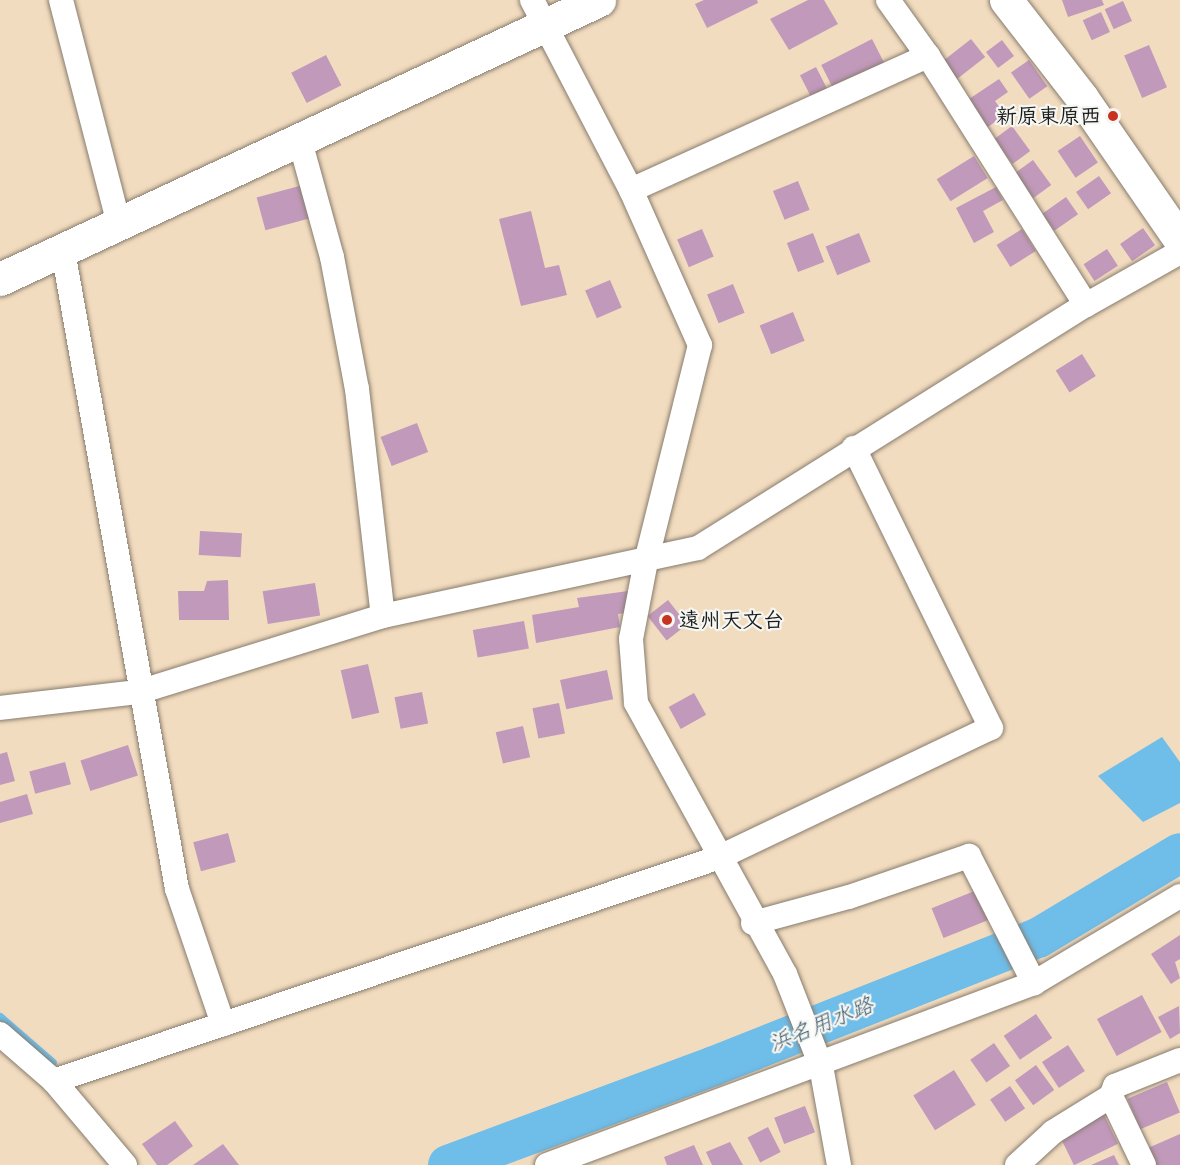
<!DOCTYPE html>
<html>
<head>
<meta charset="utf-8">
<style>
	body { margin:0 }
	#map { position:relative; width:1180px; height:1165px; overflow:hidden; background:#f2dcbf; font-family:Sriracha,"Klee One",sans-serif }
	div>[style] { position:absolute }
	.water>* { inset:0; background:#6fbde9 }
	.stream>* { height:7px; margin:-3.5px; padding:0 3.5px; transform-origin:3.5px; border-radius:3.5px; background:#6fbde9 }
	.river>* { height:40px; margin:-20px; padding:0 20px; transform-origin:20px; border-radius:20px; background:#6fbde9 }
	.building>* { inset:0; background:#c199bb; transform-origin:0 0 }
	.roads { filter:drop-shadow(0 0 2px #877c6e) drop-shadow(0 0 2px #877c6e) }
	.street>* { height:24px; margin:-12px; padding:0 12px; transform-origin:12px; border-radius:12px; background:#fff }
	.secondary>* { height:33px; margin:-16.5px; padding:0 16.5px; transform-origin:16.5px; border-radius:16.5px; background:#fff }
	.dots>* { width:16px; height:16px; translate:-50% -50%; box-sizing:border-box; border:3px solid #f6f6f2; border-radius:50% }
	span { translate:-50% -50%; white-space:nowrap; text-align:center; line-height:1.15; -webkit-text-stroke:4.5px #f6f6f2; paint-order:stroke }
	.poi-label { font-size:21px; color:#1c1c1c; font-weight:700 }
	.right { translate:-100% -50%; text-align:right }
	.left { translate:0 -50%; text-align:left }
	.water-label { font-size:22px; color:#3d5c6e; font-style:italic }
</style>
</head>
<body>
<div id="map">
	<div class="water">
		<div style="clip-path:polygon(1162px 737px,1180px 762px,1180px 803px,1143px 822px,1098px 776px)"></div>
	</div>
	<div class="stream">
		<div style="left:0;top:1016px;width:70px;rotate:41deg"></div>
	</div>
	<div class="river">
		<div style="left:448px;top:1165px;width:284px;rotate:-20.4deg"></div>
		<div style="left:714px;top:1066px;width:348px;rotate:-21.6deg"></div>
		<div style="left:1038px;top:938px;width:165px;rotate:-30.9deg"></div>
	</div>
	<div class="building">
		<div style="clip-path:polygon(704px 0,757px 0,758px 3px,707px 28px,695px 4px)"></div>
		<div style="clip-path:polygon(808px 0,824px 0,838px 24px,789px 50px,770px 19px)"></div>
		<div style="clip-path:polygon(1062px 0,1102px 0,1104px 5px,1068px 17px)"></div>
		<div style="left:1123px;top:1px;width:22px;height:20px;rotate:66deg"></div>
		<div style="left:1101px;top:12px;width:22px;height:20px;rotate:66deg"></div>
		<div style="left:872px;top:39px;width:27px;height:57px;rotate:63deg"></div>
		<div style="left:971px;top:39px;width:23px;height:36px;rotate:52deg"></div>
		<div style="left:1002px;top:40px;width:20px;height:20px;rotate:53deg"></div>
		<div style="left:1149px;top:45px;width:46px;height:27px;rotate:67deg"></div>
		<div style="left:326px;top:55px;width:34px;height:39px;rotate:63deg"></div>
		<div style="left:1029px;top:60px;width:32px;height:22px;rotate:55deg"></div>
		<div style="left:816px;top:67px;width:27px;height:18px;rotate:63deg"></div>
		<div style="clip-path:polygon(999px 79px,1008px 92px,995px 101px,1005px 115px,985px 129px,966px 101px)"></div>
		<div style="left:1012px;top:126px;width:31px;height:22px;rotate:54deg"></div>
		<div style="left:1080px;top:136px;width:32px;height:27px;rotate:56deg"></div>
		<div style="left:974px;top:156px;width:26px;height:44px;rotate:58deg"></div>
		<div style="left:1033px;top:160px;width:31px;height:22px;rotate:54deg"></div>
		<div style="left:1099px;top:176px;width:21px;height:28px;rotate:55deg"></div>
		<div style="left:798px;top:181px;width:31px;height:27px;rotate:68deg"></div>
		<div style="left:303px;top:185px;width:34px;height:48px;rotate:75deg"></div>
		<div style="clip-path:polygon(996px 187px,1003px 200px,983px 211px,994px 232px,974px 243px,956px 208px)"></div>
		<div style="left:1066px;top:197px;width:21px;height:29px;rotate:55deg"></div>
		<div style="clip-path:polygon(531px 211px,545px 268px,559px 265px,567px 295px,521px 306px,499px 219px)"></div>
		<div style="left:1143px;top:228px;width:21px;height:28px;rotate:55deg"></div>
		<div style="left:702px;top:229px;width:30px;height:27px;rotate:67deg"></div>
		<div style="left:1022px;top:229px;width:26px;height:30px;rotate:58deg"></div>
		<div style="left:813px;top:233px;width:31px;height:28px;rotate:69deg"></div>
		<div style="left:859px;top:233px;width:31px;height:36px;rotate:68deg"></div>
		<div style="left:1107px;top:249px;width:20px;height:28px;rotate:57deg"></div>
		<div style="left:610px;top:280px;width:30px;height:27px;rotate:67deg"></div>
		<div style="left:733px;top:284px;width:31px;height:28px;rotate:68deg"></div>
		<div style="left:793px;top:312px;width:31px;height:36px;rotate:68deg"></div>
		<div style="left:1082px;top:354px;width:26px;height:31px;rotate:58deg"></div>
		<div style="left:417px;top:423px;width:31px;height:39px;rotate:69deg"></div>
		<div style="left:200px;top:531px;width:42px;height:24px;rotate:3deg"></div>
		<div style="clip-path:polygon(228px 580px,229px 620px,179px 620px,178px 591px,204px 591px,207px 581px)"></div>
		<div style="left:315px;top:583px;width:33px;height:53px;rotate:81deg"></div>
		<div style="clip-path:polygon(628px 591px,632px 612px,618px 614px,620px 627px,536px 643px,532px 615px,579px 607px,577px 598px)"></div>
		<div style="left:668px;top:600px;width:31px;height:26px;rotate:52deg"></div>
		<div style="left:524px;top:621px;width:28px;height:52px;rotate:80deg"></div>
		<div style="left:368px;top:664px;width:50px;height:28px;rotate:77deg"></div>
		<div style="left:607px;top:670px;width:30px;height:48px;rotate:78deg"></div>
		<div style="left:422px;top:692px;width:32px;height:28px;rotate:79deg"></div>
		<div style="left:694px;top:693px;width:25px;height:29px;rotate:61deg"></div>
		<div style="left:559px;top:703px;width:31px;height:27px;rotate:79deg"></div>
		<div style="left:523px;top:726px;width:32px;height:28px;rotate:77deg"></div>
		<div style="left:128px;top:745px;width:32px;height:50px;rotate:72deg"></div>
		<div style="clip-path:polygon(7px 752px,15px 781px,0 785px,0 754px)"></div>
		<div style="left:65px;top:762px;width:23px;height:37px;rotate:75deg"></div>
		<div style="clip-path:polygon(27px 794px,33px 814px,0 823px,0 802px)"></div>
		<div style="left:228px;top:833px;width:30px;height:36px;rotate:75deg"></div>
		<div style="left:977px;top:890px;width:32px;height:49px;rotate:68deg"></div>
		<div style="clip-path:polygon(1180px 935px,1180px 959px,1175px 962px,1180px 978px,1171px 984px,1151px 954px)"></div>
		<div style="left:1142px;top:995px;width:42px;height:51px;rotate:62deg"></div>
		<div style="clip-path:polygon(1179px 1006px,1180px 1033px,1170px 1039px,1158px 1017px)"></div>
		<div style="left:1036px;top:1014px;width:29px;height:39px;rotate:56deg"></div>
		<div style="left:994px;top:1043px;width:28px;height:29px;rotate:55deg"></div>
		<div style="left:1068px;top:1045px;width:31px;height:31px;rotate:57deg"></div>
		<div style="left:1036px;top:1065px;width:31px;height:26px;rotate:54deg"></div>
		<div style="left:954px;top:1070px;width:41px;height:48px;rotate:58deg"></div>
		<div style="left:1167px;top:1082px;width:33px;height:43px;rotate:67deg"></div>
		<div style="left:1010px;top:1086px;width:27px;height:24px;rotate:56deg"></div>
		<div style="left:805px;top:1106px;width:28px;height:33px;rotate:69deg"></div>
		<div style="left:1104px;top:1115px;width:32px;height:49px;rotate:64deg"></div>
		<div style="clip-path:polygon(175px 1121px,193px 1146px,167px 1165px,157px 1165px,142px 1144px)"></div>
		<div style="left:768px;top:1127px;width:28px;height:23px;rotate:63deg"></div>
		<div style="clip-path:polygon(1180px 1134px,1180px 1165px,1156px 1165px,1148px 1148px)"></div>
		<div style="clip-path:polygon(730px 1142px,743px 1165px,712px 1165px,706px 1152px)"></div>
		<div style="clip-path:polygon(223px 1144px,239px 1165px,193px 1165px)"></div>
		<div style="clip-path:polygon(694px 1145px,703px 1165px,667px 1165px,664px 1157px)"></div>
		<div style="clip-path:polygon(1114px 1155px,1119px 1165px,1091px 1165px)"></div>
	</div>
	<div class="roads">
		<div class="street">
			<div style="left:61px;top:0;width:232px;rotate:75.5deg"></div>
			<div style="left:532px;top:0;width:214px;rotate:62.5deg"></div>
			<div style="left:631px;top:190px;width:170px;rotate:66deg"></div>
			<div style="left:700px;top:345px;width:223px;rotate:104deg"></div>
			<div style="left:646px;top:561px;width:79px;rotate:100.9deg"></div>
			<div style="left:631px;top:639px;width:64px;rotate:85.5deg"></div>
			<div style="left:636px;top:703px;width:309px;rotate:61.2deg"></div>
			<div style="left:785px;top:974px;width:99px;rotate:68.6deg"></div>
			<div style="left:821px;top:1066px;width:101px;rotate:79.7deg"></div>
			<div style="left:888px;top:0;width:69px;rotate:54.5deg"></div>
			<div style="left:928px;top:56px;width:295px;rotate:57.6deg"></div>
			<div style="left:300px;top:141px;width:120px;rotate:74.6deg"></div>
			<div style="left:332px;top:257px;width:134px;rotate:79.3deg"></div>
			<div style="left:357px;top:389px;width:228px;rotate:83.5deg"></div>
			<div style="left:631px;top:190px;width:326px;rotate:-24.3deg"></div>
			<div style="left:63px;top:251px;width:648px;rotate:79.87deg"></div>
			<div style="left:177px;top:889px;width:143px;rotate:71.2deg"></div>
			<div style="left:0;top:708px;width:140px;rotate:-6.6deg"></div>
			<div style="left:139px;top:692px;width:256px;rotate:-17.3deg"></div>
			<div style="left:383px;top:616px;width:322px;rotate:-12.2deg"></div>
			<div style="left:698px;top:548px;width:458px;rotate:-32.1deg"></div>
			<div style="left:1086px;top:305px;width:108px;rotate:-29.4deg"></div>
			<div style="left:753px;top:923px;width:99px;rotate:-15.2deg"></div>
			<div style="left:849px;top:897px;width:127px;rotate:-18.9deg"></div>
			<div style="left:969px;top:856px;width:143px;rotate:62.9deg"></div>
			<div style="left:0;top:1034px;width:72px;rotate:41deg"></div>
			<div style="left:54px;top:1081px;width:110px;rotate:49.8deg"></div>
			<div style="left:54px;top:1081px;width:703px;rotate:-18.59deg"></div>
			<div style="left:720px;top:857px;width:300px;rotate:-25.5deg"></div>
			<div style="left:991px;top:728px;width:312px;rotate:-116.1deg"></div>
			<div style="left:547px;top:1165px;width:520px;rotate:-20.49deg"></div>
			<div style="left:1034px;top:983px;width:170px;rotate:-30.8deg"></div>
			<div style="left:1017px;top:1165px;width:49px;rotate:-42.5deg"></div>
			<div style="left:1053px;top:1132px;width:68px;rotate:-31.8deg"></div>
			<div style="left:1144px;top:1165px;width:76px;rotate:-115.6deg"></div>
			<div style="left:1111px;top:1096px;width:11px;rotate:-68deg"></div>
			<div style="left:1115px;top:1086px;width:70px;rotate:-21.8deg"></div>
		</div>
		<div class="secondary">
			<div style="left:1006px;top:0;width:124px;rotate:52.2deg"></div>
			<div style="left:1082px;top:98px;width:173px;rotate:55.4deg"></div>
			<div style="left:0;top:279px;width:661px;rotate:-24.97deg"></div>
		</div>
	</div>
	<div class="dots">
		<div style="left:1113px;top:116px;background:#c8321e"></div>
		<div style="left:667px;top:620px;background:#c8321e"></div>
	</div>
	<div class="poi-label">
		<span class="right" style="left:1101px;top:116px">新原東原西</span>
		<span class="left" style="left:679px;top:620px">遠州天文台</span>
	</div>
	<div class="water-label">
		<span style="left:821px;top:1024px;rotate:-22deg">浜名用水路</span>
	</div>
</div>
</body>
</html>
